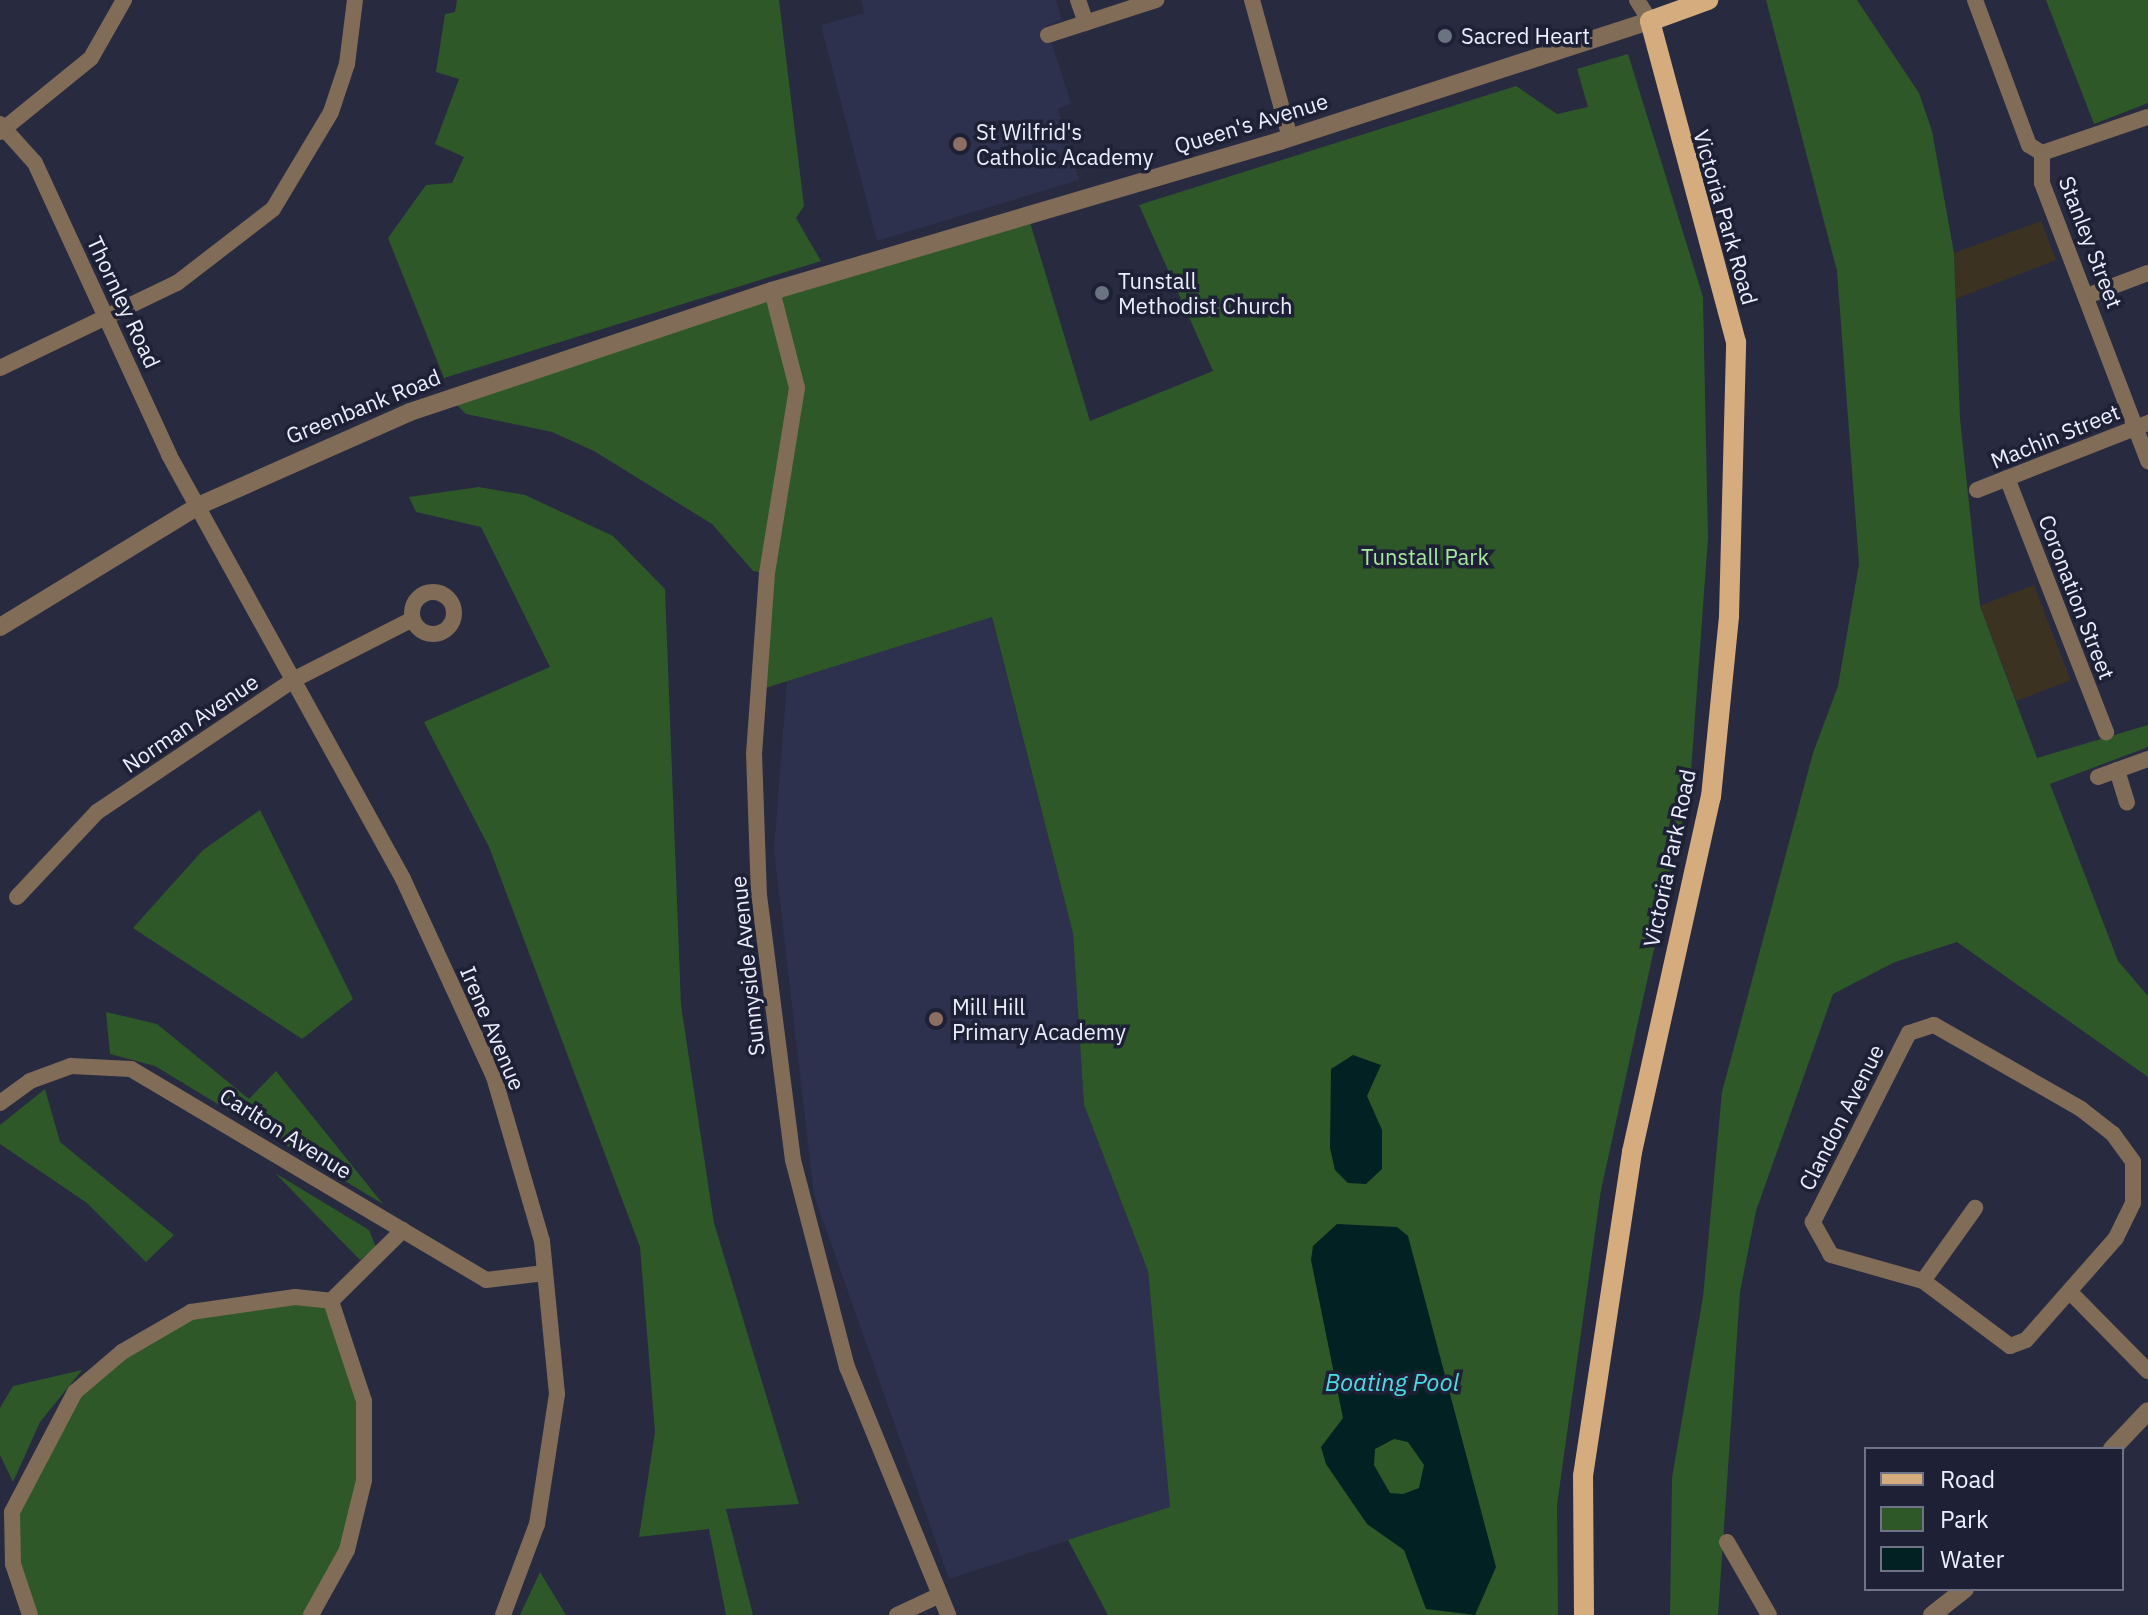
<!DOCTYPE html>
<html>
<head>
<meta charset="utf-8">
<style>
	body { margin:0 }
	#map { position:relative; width:2148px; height:1615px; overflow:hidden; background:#282a40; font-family:"IBM Plex Sans",sans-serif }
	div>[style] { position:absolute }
	.built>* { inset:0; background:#2e314d }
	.industrial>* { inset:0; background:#3c3222; transform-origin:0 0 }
	.green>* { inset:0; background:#2e5828 }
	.water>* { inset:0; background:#022122 }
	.minor>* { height:16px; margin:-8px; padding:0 8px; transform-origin:8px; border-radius:8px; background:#816c57 }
	.minor>.ring { margin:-8px; padding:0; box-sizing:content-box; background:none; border:16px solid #816c57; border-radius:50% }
	.tertiary>* { height:18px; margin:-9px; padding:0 9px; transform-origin:9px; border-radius:9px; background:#816c57 }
	.primary>* { height:20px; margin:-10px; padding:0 10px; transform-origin:10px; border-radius:10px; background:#d5ac7e }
	.dots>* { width:22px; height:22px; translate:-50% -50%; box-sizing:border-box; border:4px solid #1e2136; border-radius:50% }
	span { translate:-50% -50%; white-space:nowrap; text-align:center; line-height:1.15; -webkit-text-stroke:7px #1e2136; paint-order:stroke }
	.poi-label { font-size:22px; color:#eceffe }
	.left { translate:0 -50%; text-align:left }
	.street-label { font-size:22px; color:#eceffe }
	.park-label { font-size:22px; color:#a6e89c }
	.water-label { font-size:24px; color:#4bdde4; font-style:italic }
	.legend { position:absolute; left:1864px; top:1447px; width:260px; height:144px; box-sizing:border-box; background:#1e2136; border:2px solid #707386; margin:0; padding:10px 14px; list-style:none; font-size:24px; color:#eceffe }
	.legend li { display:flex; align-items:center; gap:16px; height:40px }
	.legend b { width:40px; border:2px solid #707386 }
</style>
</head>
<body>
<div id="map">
	<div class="built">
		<div style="clip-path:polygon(861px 0,1056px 0,1062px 20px,1046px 26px,1071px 103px,1058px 109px,1079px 180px,877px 241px,821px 25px,864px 13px)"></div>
		<div style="clip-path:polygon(991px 616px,1073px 933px,1084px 1105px,1148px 1271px,1171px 1507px,949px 1579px,814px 1195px,774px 850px,787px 681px)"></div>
	</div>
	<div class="industrial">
		<div style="clip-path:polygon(2041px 221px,2056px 260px,1956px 299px,1954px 253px)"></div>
		<div style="left:2034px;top:585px;width:102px;height:58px;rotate:69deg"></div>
	</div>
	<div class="green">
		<div style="clip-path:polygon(457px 0,779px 0,804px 206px,796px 218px,821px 261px,444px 378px,388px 238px,426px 185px,452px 183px,464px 157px,435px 144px,459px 79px,436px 72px,445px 14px,455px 12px)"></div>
		<div style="clip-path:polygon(1766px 0,1857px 0,1919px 93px,1932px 131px,1954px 253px,1960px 419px,1980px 606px,2037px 758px,2148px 725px,2148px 747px,2050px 784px,2118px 961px,2148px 996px,2148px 1077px,1957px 942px,1895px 962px,1833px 994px,1756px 1211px,1740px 1292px,1718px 1615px,1670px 1615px,1672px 1478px,1703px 1297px,1722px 1092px,1813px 753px,1838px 686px,1859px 564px,1837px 271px)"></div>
		<div style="clip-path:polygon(2046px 0,2148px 0,2148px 103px,2094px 124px)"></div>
		<div style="clip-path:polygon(1628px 54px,1703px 297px,1708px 538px,1690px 786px,1601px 1190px,1557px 1505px,1558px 1615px,1108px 1615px,1068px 1540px,1170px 1507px,1148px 1271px,1084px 1105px,1073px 933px,992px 617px,759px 690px,766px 573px,753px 571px,712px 524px,594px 451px,552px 432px,466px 414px,450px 398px,1029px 219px,1090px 421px,1213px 371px,1139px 205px,1516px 86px,1557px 114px,1588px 107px,1577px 69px)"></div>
		<div style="clip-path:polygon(479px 487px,525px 495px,613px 536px,665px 589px,681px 1005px,714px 1223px,799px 1504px,726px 1509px,753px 1615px,726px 1615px,709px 1529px,639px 1537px,655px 1432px,640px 1247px,489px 847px,424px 722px,550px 667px,481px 527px,416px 512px,409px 497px)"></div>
		<div style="clip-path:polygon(260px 810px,353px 999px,302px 1039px,133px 928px,203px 850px)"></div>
		<div style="clip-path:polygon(106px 1012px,157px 1024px,249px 1099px,276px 1071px,383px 1204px,155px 1066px,110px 1054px)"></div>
		<div style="clip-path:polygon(45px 1089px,60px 1142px,174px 1235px,146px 1262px,87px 1203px,0 1144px,0 1125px)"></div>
		<div style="clip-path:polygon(275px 1173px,369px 1230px,376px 1247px,360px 1260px)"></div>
		<div style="clip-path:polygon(331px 1301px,364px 1401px,358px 1513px,311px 1615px,30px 1615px,10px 1535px,25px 1481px,81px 1387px,191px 1312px)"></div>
		<div style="clip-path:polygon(82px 1370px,40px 1422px,13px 1482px,0 1455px,0 1408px,13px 1386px)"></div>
		<div style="clip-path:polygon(540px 1572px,566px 1615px,520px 1615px)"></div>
	</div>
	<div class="water">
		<div style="clip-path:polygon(1353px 1055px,1381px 1065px,1367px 1096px,1382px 1130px,1382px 1169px,1366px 1184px,1348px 1183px,1335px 1170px,1330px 1148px,1331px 1069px)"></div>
		<div style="clip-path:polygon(evenodd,1337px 1224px,1397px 1227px,1408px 1236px,1496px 1567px,1475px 1615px,1426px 1609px,1404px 1550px,1367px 1524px,1326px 1464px,1321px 1447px,1343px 1418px,1311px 1260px,1313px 1246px,1337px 1224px,1394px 1439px,1408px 1442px,1424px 1465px,1419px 1488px,1403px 1494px,1390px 1493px,1374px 1465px,1375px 1449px,1394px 1439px)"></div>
	</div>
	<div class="minor">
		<div style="left:1078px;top:0;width:24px;rotate:71deg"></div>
		<div style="left:1252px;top:0;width:143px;rotate:74.6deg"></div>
		<div style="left:1637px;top:0;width:25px;rotate:58deg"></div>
		<div style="left:1975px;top:0;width:155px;rotate:69.6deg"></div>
		<div style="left:2029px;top:145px;width:15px;rotate:32deg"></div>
		<div style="left:1048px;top:35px;width:114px;rotate:-18deg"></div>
		<div style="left:0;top:124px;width:52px;rotate:48.1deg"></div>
		<div style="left:35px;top:163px;width:321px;rotate:65.3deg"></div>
		<div style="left:169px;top:455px;width:484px;rotate:61.1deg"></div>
		<div style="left:403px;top:879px;width:218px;rotate:65.3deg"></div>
		<div style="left:494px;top:1077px;width:171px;rotate:73.7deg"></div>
		<div style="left:542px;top:1241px;width:154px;rotate:84.4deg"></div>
		<div style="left:557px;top:1394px;width:132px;rotate:98.7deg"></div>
		<div style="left:537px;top:1524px;width:97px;rotate:110.5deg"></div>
		<div style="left:0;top:132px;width:117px;rotate:-39.1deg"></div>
		<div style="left:91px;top:58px;width:67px;rotate:-60.4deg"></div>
		<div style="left:2042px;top:153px;width:30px;rotate:90deg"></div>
		<div style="left:2042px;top:183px;width:298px;rotate:69.1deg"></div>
		<div style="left:2042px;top:153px;width:112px;rotate:-18.8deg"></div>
		<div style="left:772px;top:291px;width:100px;rotate:75.5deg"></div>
		<div style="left:797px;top:388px;width:187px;rotate:99.2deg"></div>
		<div style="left:767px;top:573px;width:180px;rotate:94.1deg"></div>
		<div style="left:754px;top:753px;width:142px;rotate:88deg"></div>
		<div style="left:759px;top:895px;width:267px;rotate:82.7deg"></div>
		<div style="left:793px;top:1160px;width:214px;rotate:75.4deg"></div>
		<div style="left:847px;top:1367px;width:268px;rotate:67.8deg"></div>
		<div style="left:2087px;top:296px;width:65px;rotate:-20.7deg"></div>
		<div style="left:0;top:368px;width:196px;rotate:-25.7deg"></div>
		<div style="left:177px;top:283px;width:121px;rotate:-37.6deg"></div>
		<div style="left:273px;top:209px;width:113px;rotate:-59.1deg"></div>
		<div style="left:331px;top:112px;width:51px;rotate:-71.6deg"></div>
		<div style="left:347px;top:64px;width:64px;rotate:-82.9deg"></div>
		<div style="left:2007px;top:478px;width:273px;rotate:68.7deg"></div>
		<div style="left:1977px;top:490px;width:184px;rotate:-21.4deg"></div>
		<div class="ring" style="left:412px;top:592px;width:26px;height:26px"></div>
		<div style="left:2117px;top:770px;width:34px;rotate:73deg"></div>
		<div style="left:2098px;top:777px;width:53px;rotate:-19.8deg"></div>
		<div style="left:17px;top:897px;width:117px;rotate:-46.7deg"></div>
		<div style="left:97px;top:812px;width:239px;rotate:-33.9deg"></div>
		<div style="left:295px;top:679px;width:132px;rotate:-27deg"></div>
		<div style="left:1934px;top:1025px;width:169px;rotate:29.7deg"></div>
		<div style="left:2081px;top:1109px;width:41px;rotate:38deg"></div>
		<div style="left:2113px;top:1134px;width:34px;rotate:54deg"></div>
		<div style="left:2133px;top:1162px;width:41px;rotate:90deg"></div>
		<div style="left:2133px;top:1203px;width:39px;rotate:116deg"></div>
		<div style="left:2116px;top:1238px;width:136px;rotate:131.4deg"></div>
		<div style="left:2026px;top:1340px;width:17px;rotate:159deg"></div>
		<div style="left:2010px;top:1346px;width:109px;rotate:-143.2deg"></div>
		<div style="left:1923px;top:1281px;width:96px;rotate:-164.2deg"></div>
		<div style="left:1831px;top:1255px;width:38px;rotate:-119deg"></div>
		<div style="left:1813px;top:1222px;width:212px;rotate:-63.1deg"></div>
		<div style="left:1909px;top:1033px;width:26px;rotate:-18deg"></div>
		<div style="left:0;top:1103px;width:37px;rotate:-36deg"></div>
		<div style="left:30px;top:1081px;width:44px;rotate:-20.1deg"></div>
		<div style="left:71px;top:1066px;width:60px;rotate:2.9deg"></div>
		<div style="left:131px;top:1069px;width:413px;rotate:30.7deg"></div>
		<div style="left:486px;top:1280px;width:59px;rotate:-6.8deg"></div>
		<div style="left:1923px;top:1281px;width:90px;rotate:-54.5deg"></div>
		<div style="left:2070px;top:1292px;width:111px;rotate:45.4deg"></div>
		<div style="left:331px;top:1301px;width:101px;rotate:-44.6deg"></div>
		<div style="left:1727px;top:1542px;width:84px;rotate:60.1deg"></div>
		<div style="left:30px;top:1615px;width:54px;rotate:-108.4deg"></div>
		<div style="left:13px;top:1564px;width:52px;rotate:-91.1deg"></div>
		<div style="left:12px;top:1512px;width:136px;rotate:-62.3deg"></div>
		<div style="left:75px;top:1392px;width:62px;rotate:-40.4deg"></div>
		<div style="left:122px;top:1352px;width:80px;rotate:-30.1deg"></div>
		<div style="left:191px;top:1312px;width:105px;rotate:-8.2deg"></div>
		<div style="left:295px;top:1297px;width:36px;rotate:6deg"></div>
		<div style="left:311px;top:1615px;width:74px;rotate:-61deg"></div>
		<div style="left:347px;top:1550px;width:72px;rotate:-76.3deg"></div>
		<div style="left:364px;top:1480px;width:79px;rotate:-90deg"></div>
		<div style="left:364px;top:1401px;width:105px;rotate:-108.3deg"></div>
		<div style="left:897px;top:1615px;width:45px;rotate:-24.9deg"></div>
	</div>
	<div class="tertiary">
		<div style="left:0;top:627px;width:232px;rotate:-31.4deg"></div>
		<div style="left:198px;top:506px;width:232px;rotate:-23.9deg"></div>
		<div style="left:410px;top:412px;width:382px;rotate:-18.5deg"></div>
		<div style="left:772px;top:291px;width:530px;rotate:-16.45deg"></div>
		<div style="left:1280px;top:141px;width:389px;rotate:-18deg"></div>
		<div style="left:2112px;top:1449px;width:52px;rotate:-46.5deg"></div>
		<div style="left:1932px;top:1615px;width:42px;rotate:-38.2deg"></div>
	</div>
	<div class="primary">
		<div style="left:1584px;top:1615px;width:139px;rotate:-90.4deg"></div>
		<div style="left:1583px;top:1476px;width:328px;rotate:-81.4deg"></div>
		<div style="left:1632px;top:1152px;width:364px;rotate:-77.5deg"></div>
		<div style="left:1711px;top:797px;width:182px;rotate:-84.3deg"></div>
		<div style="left:1729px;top:616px;width:274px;rotate:-88.5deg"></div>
		<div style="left:1736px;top:342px;width:332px;rotate:-105deg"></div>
		<div style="left:1650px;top:21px;width:62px;rotate:-19.9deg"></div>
	</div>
	<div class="dots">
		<div style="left:1445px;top:36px;background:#6b7280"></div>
		<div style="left:960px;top:144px;background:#8d6e63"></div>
		<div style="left:1102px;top:293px;background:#6b7280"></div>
		<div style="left:936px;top:1019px;background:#8d6e63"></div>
	</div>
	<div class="poi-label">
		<span class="left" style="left:1461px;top:36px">Sacred Heart</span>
		<span class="left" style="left:976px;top:144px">St Wilfrid's<br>Catholic Academy</span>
		<span class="left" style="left:1118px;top:293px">Tunstall<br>Methodist Church</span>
		<span class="left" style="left:952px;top:1019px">Mill Hill<br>Primary Academy</span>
	</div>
	<div class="street-label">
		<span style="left:1251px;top:123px;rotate:-17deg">Queen's Avenue</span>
		<span style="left:1726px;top:217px;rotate:74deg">Victoria Park Road</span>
		<span style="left:2091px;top:242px;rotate:69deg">Stanley Street</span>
		<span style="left:124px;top:302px;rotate:65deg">Thornley Road</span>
		<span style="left:363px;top:406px;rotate:-22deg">Greenbank Road</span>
		<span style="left:2055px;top:436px;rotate:-22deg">Machin Street</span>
		<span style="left:2077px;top:597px;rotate:69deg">Coronation Street</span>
		<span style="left:190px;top:723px;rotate:-34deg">Norman Avenue</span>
		<span style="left:1669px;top:858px;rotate:-78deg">Victoria Park Road</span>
		<span style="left:747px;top:966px;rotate:-96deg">Sunnyside Avenue</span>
		<span style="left:493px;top:1028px;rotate:67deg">Irene Avenue</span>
		<span style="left:1841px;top:1117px;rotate:-63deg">Clandon Avenue</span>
		<span style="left:286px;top:1133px;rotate:32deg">Carlton Avenue</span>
	</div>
	<div class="park-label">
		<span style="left:1425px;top:557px">Tunstall Park</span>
	</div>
	<div class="water-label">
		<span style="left:1392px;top:1383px">Boating Pool</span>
	</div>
	<ul class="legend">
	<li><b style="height:10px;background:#d5ac7e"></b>Road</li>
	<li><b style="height:22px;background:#2e5828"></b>Park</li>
	<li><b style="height:22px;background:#022122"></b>Water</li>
	</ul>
</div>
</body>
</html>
